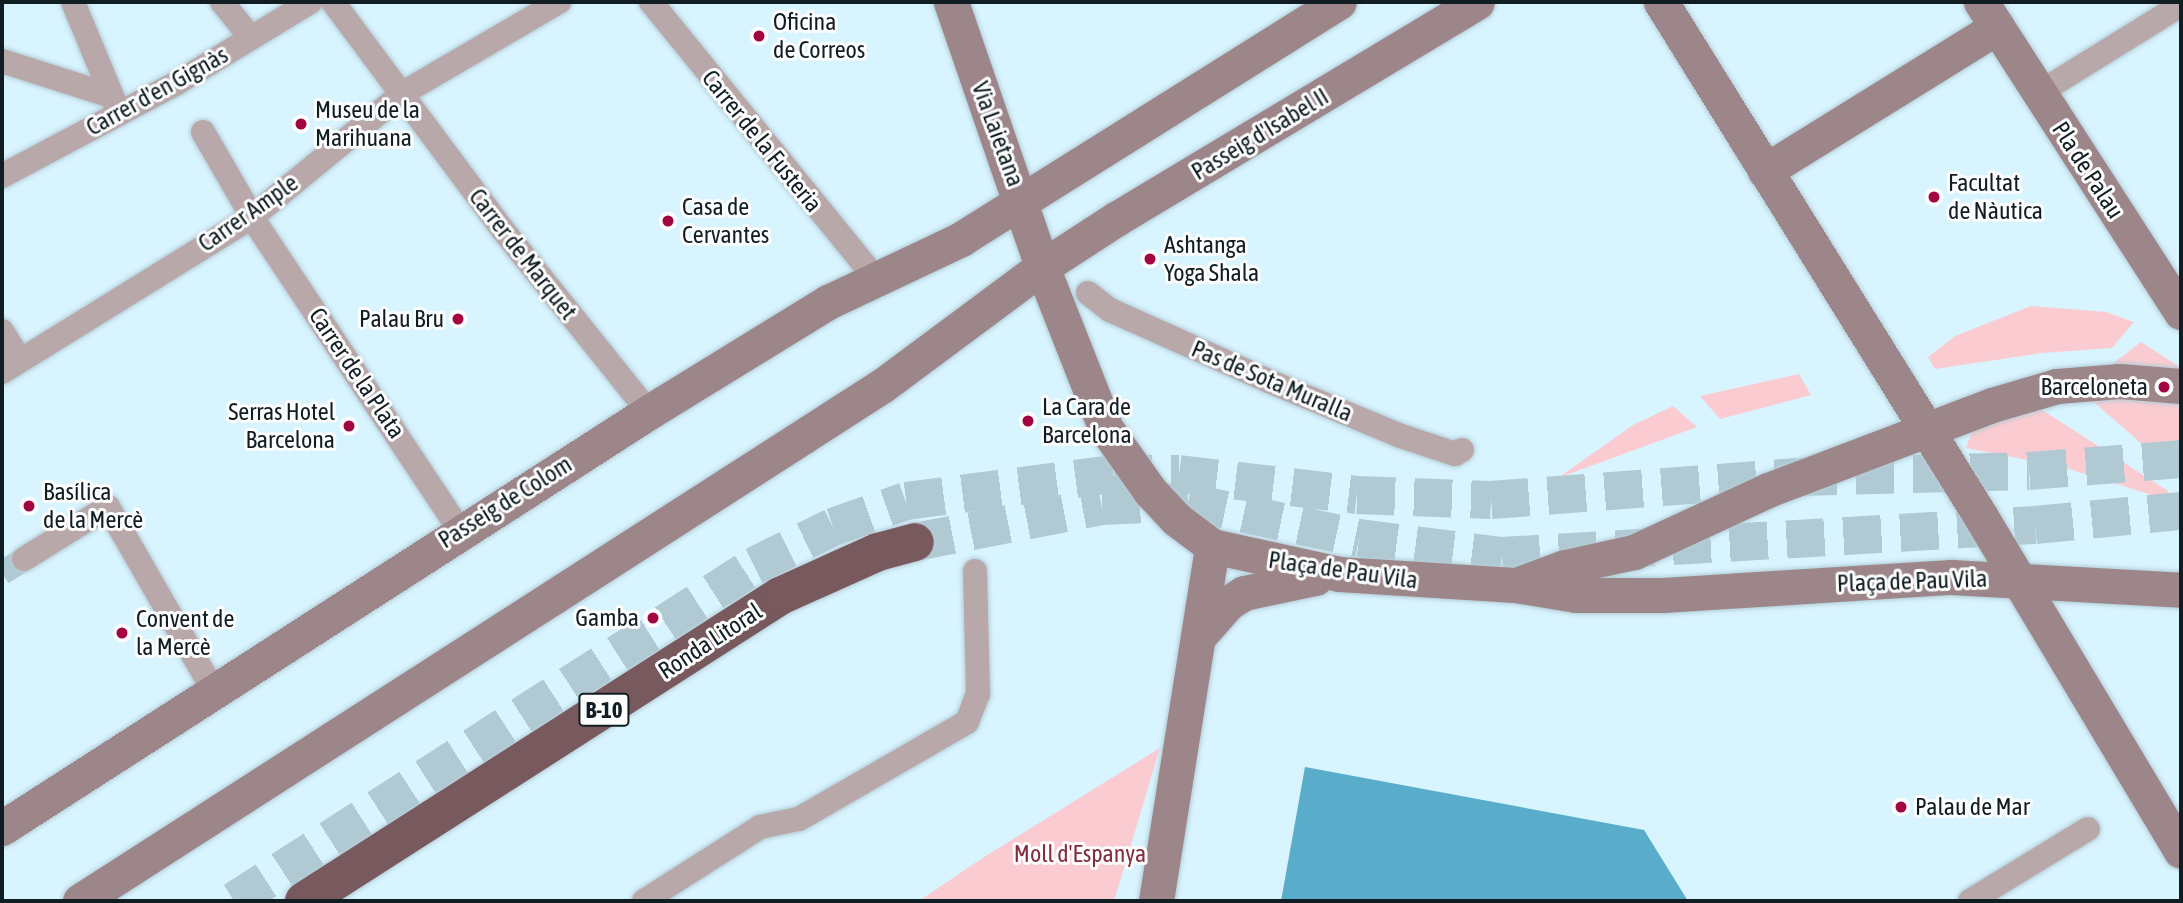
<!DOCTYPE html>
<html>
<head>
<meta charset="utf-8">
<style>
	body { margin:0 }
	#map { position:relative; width:2183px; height:903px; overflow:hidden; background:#d8f4ff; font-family:"Asap Condensed",sans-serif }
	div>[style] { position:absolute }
	.green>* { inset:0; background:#faccd1 }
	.water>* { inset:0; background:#5aadca }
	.street-tunnel>* { height:24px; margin-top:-12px; transform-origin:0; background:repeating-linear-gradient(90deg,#b0c9d3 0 24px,transparent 0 36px) }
	.highway-tunnel>* { height:38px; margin-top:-19px; transform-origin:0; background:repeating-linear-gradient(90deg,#b0c9d3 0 38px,transparent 0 57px) }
	.roads { filter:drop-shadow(0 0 2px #b4cdd7) drop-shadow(0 0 2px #b4cdd7) }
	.street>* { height:24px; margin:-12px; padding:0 12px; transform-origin:12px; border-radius:12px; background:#b8a8aa }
	.secondary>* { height:35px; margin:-17.5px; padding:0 17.5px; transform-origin:17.5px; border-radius:17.5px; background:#9d8689 }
	.highway>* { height:38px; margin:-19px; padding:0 19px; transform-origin:19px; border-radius:19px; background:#78595d }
	.dots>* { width:19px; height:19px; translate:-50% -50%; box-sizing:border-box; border:4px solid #fcfcfc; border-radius:50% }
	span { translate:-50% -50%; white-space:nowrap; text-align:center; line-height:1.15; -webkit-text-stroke:6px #fcfcfc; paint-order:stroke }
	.shield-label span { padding:2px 5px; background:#fcfcfc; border:2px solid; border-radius:5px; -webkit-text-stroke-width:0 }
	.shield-label { font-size:23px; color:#101d22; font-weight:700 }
	.poi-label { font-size:24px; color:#101d22 }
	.left { translate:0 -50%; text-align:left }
	.right { translate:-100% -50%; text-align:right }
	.street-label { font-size:24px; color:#101d22 }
	.park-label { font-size:24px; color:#842c40 }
	.frame { position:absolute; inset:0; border:4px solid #101d22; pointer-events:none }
</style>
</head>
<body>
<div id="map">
	<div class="green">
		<div style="clip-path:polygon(2031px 306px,2106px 312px,2134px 322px,2112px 348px,2042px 353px,1935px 369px,1928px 357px,1955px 336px)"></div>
		<div style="clip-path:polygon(2141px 342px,2181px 368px,2181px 374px,2107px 368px)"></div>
		<div style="clip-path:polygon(1799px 374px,1811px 395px,1720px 419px,1700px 396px)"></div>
		<div style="clip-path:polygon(2088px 397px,2181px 400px,2181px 478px)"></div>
		<div style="clip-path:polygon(1673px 406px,1697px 427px,1558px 478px,1633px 425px)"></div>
		<div style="clip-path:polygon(2036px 406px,2168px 491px,2174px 502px,2063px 467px,1966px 448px,1972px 431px)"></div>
		<div style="clip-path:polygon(1160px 748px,1114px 901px,919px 901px,984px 857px)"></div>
	</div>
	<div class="water">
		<div style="clip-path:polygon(1305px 767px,1644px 830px,1688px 901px,1281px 901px)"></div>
	</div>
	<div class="street-tunnel">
		<div style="left:2px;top:573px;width:26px;rotate:-32deg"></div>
	</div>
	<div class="highway-tunnel">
		<div style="left:915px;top:542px;width:190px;rotate:-10.9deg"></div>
		<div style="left:1102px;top:506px;width:86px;rotate:-2.7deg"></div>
		<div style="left:1188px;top:502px;width:175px;rotate:11.9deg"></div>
		<div style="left:1359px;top:538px;width:144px;rotate:7.2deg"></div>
		<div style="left:1502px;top:556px;width:534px;rotate:-3.33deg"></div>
		<div style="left:2035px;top:525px;width:147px;rotate:-5.5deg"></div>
		<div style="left:234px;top:901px;width:619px;rotate:-32.79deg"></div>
		<div style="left:754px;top:566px;width:88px;rotate:-26.3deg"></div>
		<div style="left:833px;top:527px;width:77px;rotate:-19.6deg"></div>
		<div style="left:906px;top:501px;width:210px;rotate:-7.4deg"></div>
		<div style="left:1114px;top:474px;width:65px"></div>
		<div style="left:1179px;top:474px;width:179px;rotate:6.7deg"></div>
		<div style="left:1357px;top:495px;width:134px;rotate:2.1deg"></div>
		<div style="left:1491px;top:500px;width:309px;rotate:-4.3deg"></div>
		<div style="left:1799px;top:477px;width:230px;rotate:-1.5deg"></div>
		<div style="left:2029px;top:471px;width:152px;rotate:-4.5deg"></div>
	</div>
	<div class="roads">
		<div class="street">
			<div style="left:73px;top:2px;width:120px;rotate:67.5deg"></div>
			<div style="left:222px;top:2px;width:46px;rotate:51.1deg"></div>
			<div style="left:333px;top:2px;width:284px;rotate:53.3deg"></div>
			<div style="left:503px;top:230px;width:233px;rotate:51.3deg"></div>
			<div style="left:651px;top:2px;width:357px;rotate:50.9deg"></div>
			<div style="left:2px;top:61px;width:115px;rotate:17.7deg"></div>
			<div style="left:2039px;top:93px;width:167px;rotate:-31.8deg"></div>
			<div style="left:203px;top:132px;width:108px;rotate:59.9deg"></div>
			<div style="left:257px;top:225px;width:367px;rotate:56.4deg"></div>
			<div style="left:2px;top:176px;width:198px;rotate:-28deg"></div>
			<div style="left:177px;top:83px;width:156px;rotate:-31.3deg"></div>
			<div style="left:1088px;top:293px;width:28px;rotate:38deg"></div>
			<div style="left:1110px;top:310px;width:176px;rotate:24.1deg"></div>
			<div style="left:1271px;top:382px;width:141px;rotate:22.6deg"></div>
			<div style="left:1401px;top:436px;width:57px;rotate:18.4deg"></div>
			<div style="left:1455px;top:454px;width:8px;rotate:-30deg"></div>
			<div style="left:2px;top:331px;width:32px;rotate:58deg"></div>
			<div style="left:2px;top:372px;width:294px;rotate:-31.8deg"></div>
			<div style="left:252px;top:217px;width:195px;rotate:-39.4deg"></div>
			<div style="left:403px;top:93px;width:181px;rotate:-30.3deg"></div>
			<div style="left:24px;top:559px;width:99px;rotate:-31.8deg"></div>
			<div style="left:108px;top:507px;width:195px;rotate:60.1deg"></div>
			<div style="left:644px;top:901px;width:138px;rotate:-32.5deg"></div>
			<div style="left:760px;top:827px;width:40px;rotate:-12deg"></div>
			<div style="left:799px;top:819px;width:194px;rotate:-30deg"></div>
			<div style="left:967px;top:722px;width:30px;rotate:-69deg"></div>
			<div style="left:978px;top:694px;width:123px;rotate:-91.4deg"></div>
			<div style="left:1970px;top:901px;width:138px;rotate:-31.4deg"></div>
		</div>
		<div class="secondary">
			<div style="left:951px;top:2px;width:280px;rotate:71deg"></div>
			<div style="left:1042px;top:267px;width:172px;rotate:68.5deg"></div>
			<div style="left:1105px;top:427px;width:78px;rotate:54.9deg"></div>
			<div style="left:1150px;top:491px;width:38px;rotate:47deg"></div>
			<div style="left:1176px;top:519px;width:45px;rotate:36.9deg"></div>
			<div style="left:1212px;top:546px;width:130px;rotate:12.4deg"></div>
			<div style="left:1339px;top:574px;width:176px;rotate:3.6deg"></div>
			<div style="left:1515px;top:585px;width:62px;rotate:9.3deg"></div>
			<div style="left:1576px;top:595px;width:87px"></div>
			<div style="left:1663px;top:595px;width:289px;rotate:-3.6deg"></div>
			<div style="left:1951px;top:577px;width:230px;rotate:3.2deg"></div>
			<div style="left:1661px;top:2px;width:606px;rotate:58.14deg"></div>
			<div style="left:1981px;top:517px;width:389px;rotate:59.1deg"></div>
			<div style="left:1981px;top:2px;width:369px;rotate:57.2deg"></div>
			<div style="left:1765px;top:171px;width:273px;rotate:-31.8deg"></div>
			<div style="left:1519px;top:584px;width:49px;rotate:-20.3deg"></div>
			<div style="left:1565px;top:567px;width:71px;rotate:-12.3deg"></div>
			<div style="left:1634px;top:552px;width:148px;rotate:-24.8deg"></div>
			<div style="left:1768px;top:490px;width:240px;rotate:-20.8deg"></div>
			<div style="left:1992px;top:405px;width:68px;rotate:-16.3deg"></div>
			<div style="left:2057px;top:386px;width:63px;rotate:-4.5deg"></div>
			<div style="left:2120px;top:381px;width:61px;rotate:4.7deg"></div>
			<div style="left:1200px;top:635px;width:43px;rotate:-48.8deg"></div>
			<div style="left:1228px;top:603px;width:19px;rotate:-32deg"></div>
			<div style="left:1244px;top:593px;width:73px;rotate:-11.9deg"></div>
			<div style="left:2px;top:828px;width:769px;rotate:-32.74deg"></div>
			<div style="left:649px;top:412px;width:210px;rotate:-31.6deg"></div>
			<div style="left:828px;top:302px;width:147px;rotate:-25.3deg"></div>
			<div style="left:961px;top:239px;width:446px;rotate:-32.1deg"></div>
			<div style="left:80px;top:901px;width:954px;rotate:-32.72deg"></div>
			<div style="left:883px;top:385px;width:198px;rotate:-36.6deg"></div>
			<div style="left:1042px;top:267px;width:88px;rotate:-33deg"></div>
			<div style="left:1116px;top:219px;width:421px;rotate:-31deg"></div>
			<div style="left:1156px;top:901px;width:359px;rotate:-81deg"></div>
		</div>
		<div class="highway">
			<div style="left:304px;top:901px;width:565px;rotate:-32.65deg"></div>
			<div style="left:780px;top:596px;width:107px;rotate:-24.2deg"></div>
			<div style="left:878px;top:552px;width:38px;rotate:-15deg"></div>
		</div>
	</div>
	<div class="dots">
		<div style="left:759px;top:36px;background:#a20540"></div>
		<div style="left:301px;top:124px;background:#a20540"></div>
		<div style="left:1934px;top:197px;background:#a20540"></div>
		<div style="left:668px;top:221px;background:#a20540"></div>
		<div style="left:1150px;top:259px;background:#a20540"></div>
		<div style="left:458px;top:319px;background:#a20540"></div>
		<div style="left:2164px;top:387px;background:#a20540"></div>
		<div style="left:1028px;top:421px;background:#a20540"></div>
		<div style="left:349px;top:426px;background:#a20540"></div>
		<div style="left:29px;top:506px;background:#a20540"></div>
		<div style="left:653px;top:618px;background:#a20540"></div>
		<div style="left:122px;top:633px;background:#a20540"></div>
		<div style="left:1901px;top:807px;background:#a20540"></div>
	</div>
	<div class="shield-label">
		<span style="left:604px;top:710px">B-10</span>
	</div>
	<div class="poi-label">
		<span class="left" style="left:773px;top:36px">Oficina<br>de Correos</span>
		<span class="left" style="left:315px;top:124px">Museu de la<br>Marihuana</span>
		<span class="left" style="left:1948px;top:197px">Facultat<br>de Nàutica</span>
		<span class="left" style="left:682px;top:221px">Casa de<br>Cervantes</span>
		<span class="left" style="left:1164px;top:259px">Ashtanga<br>Yoga Shala</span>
		<span class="right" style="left:444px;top:319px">Palau Bru</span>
		<span class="right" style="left:2148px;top:387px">Barceloneta</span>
		<span class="left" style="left:1042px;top:421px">La Cara de<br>Barcelona</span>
		<span class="right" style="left:335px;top:426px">Serras Hotel<br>Barcelona</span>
		<span class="left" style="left:43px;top:506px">Basílica<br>de la Mercè</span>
		<span class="right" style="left:639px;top:618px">Gamba</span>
		<span class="left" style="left:136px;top:633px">Convent de<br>la Mercè</span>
		<span class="left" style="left:1915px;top:807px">Palau de Mar</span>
	</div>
	<div class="street-label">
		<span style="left:157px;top:91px;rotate:-29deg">Carrer d'en Gignàs</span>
		<span style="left:998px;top:134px;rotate:70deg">Via Laietana</span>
		<span style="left:1260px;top:134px;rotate:-31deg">Passeig d'Isabel II</span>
		<span style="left:762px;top:141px;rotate:51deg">Carrer de la Fusteria</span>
		<span style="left:2088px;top:170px;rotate:57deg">Pla de Palau</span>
		<span style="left:248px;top:213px;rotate:-35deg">Carrer Ample</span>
		<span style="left:523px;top:254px;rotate:52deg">Carrer de Marquet</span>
		<span style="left:357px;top:373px;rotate:56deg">Carrer de la Plata</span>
		<span style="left:1272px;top:381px;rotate:23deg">Pas de Sota Muralla</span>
		<span style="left:505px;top:502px;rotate:-32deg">Passeig de Colom</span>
		<span style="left:1343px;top:570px;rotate:8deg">Plaça de Pau Vila</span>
		<span style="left:1912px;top:581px;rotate:-2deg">Plaça de Pau Vila</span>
		<span style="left:710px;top:641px;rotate:-33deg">Ronda Litoral</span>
	</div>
	<div class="park-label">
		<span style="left:1080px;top:854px">Moll d'Espanya</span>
	</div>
	<div class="frame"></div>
</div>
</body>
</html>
